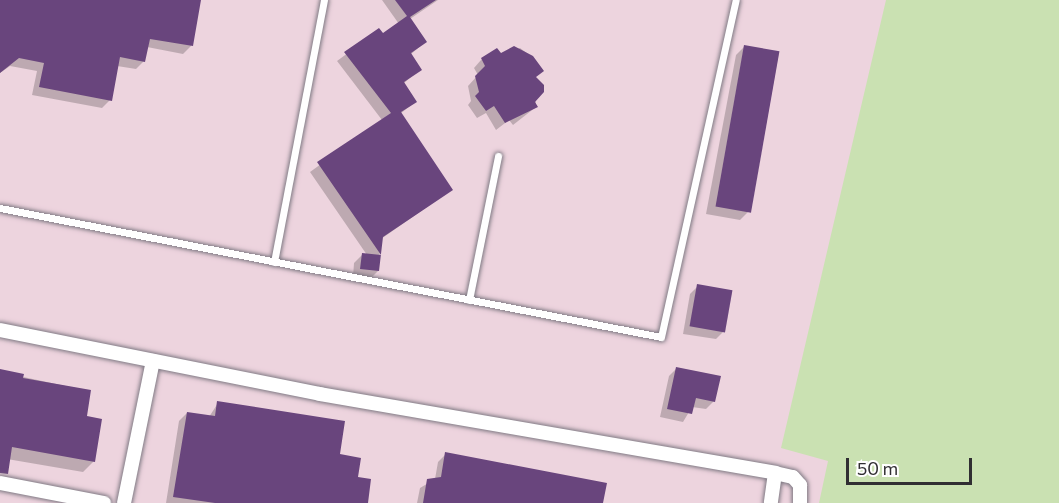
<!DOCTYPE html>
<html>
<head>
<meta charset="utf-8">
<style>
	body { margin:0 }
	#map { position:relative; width:1059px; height:503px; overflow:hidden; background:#e9e3ee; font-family:Commissioner,sans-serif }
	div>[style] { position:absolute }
	.commercial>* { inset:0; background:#edd4de; transform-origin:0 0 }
	.green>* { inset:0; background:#cae1b2 }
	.shadow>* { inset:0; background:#0003 }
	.building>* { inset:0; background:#69457d; transform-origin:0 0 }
	.roads { filter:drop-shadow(0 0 2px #807a84) drop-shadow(0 0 2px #807a84) }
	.service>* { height:7px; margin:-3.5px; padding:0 3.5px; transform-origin:3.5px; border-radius:3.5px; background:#fff }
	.minor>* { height:14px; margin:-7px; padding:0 7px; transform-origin:7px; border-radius:7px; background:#fff }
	span { translate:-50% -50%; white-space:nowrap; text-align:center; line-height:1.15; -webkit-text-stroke:6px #fff; paint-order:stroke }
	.scale { position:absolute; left:846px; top:458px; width:126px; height:27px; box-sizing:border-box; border:3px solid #302e32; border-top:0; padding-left:8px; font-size:18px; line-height:21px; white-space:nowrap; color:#302e32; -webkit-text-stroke:4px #fff; paint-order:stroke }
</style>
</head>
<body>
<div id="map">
	<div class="commercial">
		<div style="left:0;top:0;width:1059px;height:503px"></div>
	</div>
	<div class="green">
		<div style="clip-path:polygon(886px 0,1059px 0,1059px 503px,819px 503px,828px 461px,781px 448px)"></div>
	</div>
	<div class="shadow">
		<div style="clip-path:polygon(0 0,194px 0,200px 1px,191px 46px,183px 54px,147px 47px,144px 61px,136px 69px,117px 66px,110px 100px,102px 108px,32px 95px,37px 71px,10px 66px,0 73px)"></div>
		<div style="clip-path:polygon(382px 0,438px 0,410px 19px,425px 42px,410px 55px,420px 69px,403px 84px,415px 102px,400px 114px,451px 190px,381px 239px,378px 271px,370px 279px,353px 277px,354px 263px,362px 255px,367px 255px,310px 172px,382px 120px,337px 61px,379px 30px,382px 35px,399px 24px)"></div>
		<div style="clip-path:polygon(744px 47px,748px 212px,740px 220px,706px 214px,736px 55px)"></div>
		<div style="clip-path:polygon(520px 48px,532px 57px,536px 107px,513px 125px,509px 120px,496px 130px,486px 113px,477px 118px,468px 105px,471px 101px,468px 86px,478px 75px,474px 68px,481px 60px,497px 50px,501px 55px)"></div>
		<div style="clip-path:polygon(698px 286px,724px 331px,716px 339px,683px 334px,690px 294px)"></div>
		<div style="clip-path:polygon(677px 368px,714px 401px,706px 409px,692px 407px,683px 422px,660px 417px,669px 376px)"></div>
		<div style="clip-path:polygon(0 372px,89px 391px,85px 418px,94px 461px,83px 472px,7px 459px,0 466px)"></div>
		<div style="clip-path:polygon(218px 403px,338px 456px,357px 478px,366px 503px,166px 503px,179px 421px,187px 413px,209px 417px)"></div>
		<div style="clip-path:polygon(446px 454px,601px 503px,417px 503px,420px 488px,435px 479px,438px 462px)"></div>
	</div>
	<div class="building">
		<div style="clip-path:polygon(0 0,201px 0,193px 46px,150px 39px,145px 62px,120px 57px,112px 101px,39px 87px,44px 63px,19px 58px,0 73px)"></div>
		<div style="clip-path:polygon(395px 0,436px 0,410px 17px,427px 42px,411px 53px,422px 70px,404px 82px,417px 102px,401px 112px,453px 190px,383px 237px,379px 271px,360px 269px,362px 253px,381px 255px,317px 162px,391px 113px,344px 52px,379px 28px,383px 33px,407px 16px)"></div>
		<div style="left:744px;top:45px;width:36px;height:164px;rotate:10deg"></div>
		<div style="clip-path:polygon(514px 46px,533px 56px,544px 71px,536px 77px,544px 85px,544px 92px,535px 102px,538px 107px,505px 123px,494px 106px,486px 111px,475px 96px,479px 92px,475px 76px,485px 66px,481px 58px,497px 48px,501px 53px)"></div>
		<div style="left:697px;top:284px;width:36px;height:43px;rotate:10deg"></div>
		<div style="clip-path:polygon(676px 367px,721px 376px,715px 402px,696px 398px,692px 414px,667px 409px)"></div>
		<div style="clip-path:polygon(0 369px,24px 374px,23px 378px,91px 390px,87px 416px,102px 419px,95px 462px,12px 447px,8px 474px,0 473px)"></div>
		<div style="clip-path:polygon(217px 401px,345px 421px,340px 454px,361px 458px,358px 477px,371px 479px,368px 503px,215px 503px,173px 497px,187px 412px,215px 416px)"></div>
		<div style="clip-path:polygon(445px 452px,607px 483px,603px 503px,423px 503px,427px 479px,441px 477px)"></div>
	</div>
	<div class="roads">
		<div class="service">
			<div style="left:0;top:208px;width:673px;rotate:11.04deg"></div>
			<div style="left:661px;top:337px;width:345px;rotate:-77.5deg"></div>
			<div style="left:274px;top:262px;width:267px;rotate:-79.2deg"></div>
			<div style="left:469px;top:300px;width:147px;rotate:-78.6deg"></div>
		</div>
		<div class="minor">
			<div style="left:0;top:330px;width:326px;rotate:11.3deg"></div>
			<div style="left:320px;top:394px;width:462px;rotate:9.8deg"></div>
			<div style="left:775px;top:473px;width:30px;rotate:98deg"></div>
			<div style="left:775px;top:473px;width:18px;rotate:13deg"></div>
			<div style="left:793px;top:477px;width:11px;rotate:49deg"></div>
			<div style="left:800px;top:485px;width:18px;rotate:90deg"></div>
			<div style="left:0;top:483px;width:106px;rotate:10.9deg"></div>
			<div style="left:124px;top:503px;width:145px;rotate:-78.5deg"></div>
		</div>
	</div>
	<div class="scale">50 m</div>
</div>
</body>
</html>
